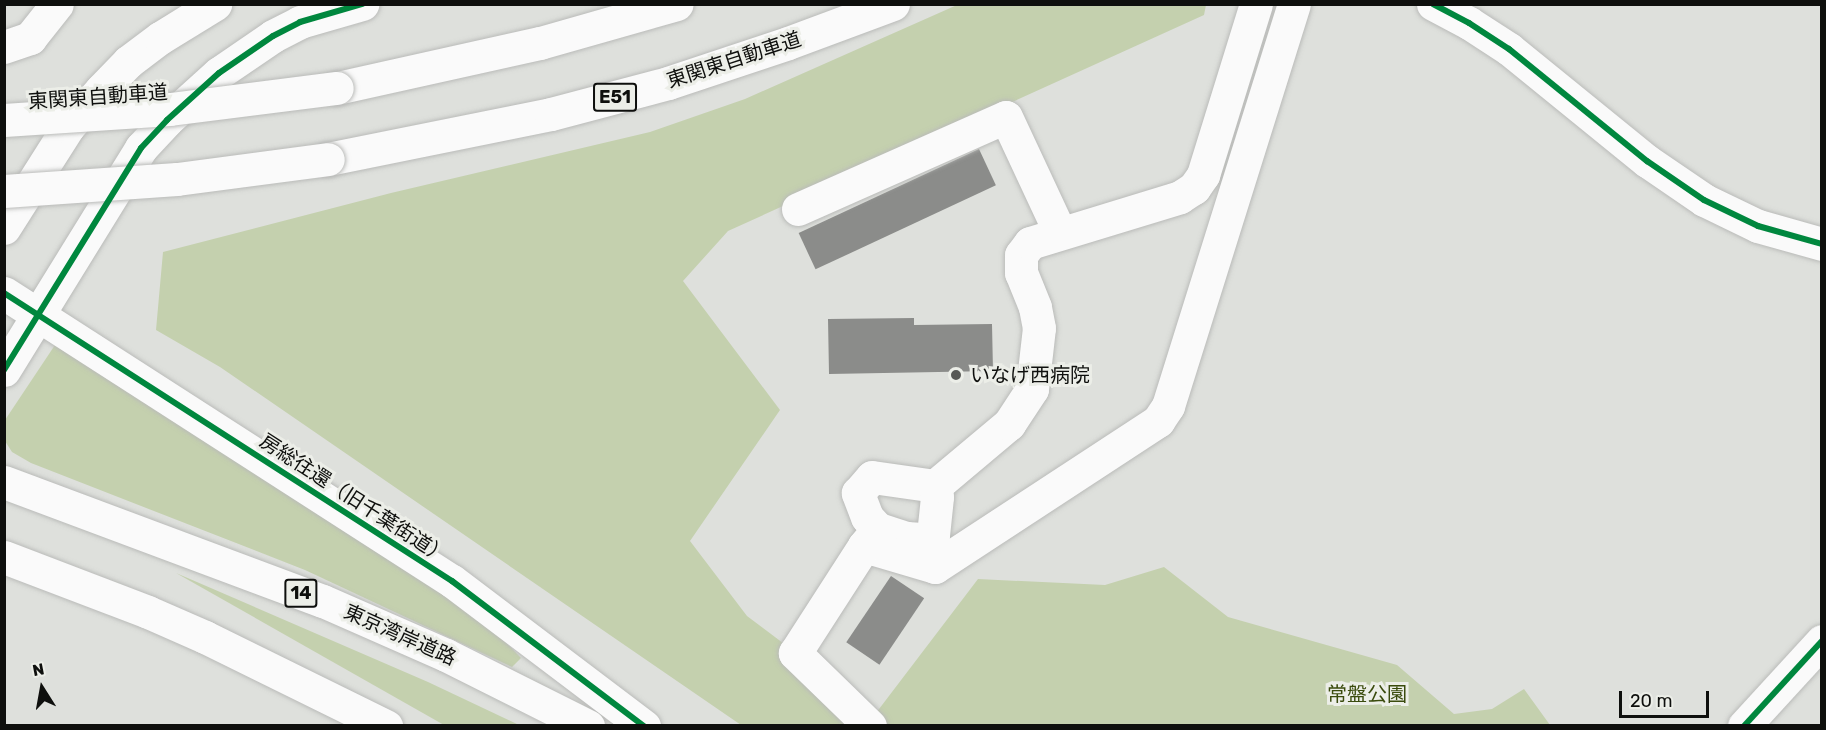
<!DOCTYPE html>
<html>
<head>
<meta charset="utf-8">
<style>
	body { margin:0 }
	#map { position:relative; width:1826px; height:730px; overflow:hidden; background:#dee0dc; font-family:Rubik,"Noto Sans JP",sans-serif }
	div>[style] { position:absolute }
	.green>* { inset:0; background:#c4d0ae }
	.building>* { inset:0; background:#8b8c8a; transform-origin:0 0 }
	.roads { filter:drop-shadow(0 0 2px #babbb9) drop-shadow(0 0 2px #babbb9) }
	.minor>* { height:33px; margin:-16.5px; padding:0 16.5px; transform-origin:16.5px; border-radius:16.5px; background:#fafafa }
	.highway>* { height:33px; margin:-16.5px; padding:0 16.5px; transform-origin:16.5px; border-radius:16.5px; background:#fafafa }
	.bridges { filter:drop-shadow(0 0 2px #babbb9) drop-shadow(0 0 2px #babbb9) }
	.highway-bridge>* { height:33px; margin:-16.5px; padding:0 16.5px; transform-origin:16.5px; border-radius:16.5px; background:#fafafa }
	.cycleway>* { height:6px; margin:-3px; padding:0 3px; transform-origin:3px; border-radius:3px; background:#00873e }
	.dots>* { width:16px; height:16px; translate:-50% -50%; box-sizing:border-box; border:3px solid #eceee8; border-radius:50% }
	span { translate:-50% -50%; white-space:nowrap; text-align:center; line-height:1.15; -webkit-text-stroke:6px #eceee8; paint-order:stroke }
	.shield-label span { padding:2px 4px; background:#eceee8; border:2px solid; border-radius:4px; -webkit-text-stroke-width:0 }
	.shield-label { font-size:18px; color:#0e0f0d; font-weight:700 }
	.street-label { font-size:20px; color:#0e0f0d }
	.poi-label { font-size:20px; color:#0e0f0d }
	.left { translate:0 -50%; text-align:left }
	.park-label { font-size:20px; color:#3a4b0d }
	.frame { position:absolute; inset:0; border:6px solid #0e0f0d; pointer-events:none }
	.north { position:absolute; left:12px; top:658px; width:60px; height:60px; -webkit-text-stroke:4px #eceee8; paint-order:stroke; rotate:349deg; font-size:16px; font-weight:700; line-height:24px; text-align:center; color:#0e0f0d }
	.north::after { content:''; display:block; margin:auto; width:21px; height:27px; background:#0e0f0d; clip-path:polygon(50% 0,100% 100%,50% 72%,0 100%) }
	.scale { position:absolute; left:1619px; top:691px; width:90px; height:27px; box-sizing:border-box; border:3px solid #0e0f0d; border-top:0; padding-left:8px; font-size:18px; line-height:21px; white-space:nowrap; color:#0e0f0d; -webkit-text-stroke:4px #eceee8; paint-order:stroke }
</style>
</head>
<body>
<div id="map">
	<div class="green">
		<div style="clip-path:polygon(957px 5px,1206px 5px,1204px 15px,728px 231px,683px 281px,780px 410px,690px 541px,747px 616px,876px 713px,978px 579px,1105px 585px,1164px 567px,1228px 617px,1397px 665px,1454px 714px,1492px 709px,1524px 689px,1550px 725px,741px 725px,220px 367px,156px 330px,163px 252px,391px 193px,650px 132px,745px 99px)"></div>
		<div style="clip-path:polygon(55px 345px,425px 578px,489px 625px,521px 658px,512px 667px,305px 570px,31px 463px,12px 452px,5px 441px,5px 420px)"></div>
		<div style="clip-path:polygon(176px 573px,428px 682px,519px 725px,444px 725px)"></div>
	</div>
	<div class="building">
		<div style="left:979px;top:149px;width:40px;height:199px;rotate:65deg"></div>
		<div style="clip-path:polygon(914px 318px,914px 325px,992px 324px,993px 371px,829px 374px,828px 319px)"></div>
		<div style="left:891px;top:576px;width:40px;height:80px;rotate:34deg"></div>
	</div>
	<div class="roads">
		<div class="minor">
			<div style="left:1433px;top:4px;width:41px;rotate:27.8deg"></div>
			<div style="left:1469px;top:23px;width:48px;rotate:33deg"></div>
			<div style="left:1509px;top:49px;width:178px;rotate:39.1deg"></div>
			<div style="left:1647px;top:161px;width:69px;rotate:34.4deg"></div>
			<div style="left:1704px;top:200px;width:60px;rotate:25.7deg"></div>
			<div style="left:1758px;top:226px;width:66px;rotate:15.7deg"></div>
			<div style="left:4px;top:47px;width:28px;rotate:-19deg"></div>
			<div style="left:30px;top:38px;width:43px;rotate:-51.5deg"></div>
			<div style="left:798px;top:209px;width:227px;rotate:-23.9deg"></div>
			<div style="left:1006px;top:117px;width:128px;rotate:65deg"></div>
			<div style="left:4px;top:228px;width:120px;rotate:-57.6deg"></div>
			<div style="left:68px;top:127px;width:50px;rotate:-48.3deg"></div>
			<div style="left:101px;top:90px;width:39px;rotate:-46deg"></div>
			<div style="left:128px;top:62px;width:40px;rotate:-37deg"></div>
			<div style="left:160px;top:38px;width:65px;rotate:-31.7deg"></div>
			<div style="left:4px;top:293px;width:533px;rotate:32.74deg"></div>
			<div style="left:452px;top:581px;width:241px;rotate:37.1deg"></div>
			<div style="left:4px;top:370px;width:261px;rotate:-58.3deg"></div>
			<div style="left:141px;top:148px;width:38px;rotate:-47deg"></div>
			<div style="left:167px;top:120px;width:70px;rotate:-42.1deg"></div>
			<div style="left:219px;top:73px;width:65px;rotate:-34.4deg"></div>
			<div style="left:273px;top:36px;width:30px;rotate:-27deg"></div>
			<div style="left:300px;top:22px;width:65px;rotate:-16.2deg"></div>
			<div style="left:872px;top:477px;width:64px;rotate:8.1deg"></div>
			<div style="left:935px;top:486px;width:11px;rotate:80deg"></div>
			<div style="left:937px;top:497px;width:38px;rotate:96deg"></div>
			<div style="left:933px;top:535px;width:12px;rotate:160deg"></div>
			<div style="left:922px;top:539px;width:16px;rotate:-176deg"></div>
			<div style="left:906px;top:538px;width:29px;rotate:-162deg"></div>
			<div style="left:878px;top:529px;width:16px;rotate:-133deg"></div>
			<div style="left:867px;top:517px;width:26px;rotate:-111deg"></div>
			<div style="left:858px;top:493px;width:21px;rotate:-49deg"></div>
			<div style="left:935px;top:486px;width:97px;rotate:-40deg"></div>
			<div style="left:1009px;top:424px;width:42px;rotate:-56.7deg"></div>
			<div style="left:1032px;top:389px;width:61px;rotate:-83.5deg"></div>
			<div style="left:1039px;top:328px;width:21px;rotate:-101deg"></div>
			<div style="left:1035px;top:307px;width:37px;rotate:-112deg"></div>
			<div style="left:1021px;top:273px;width:18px;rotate:-90deg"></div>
			<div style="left:1021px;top:255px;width:15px;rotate:-53deg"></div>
			<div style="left:1030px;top:243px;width:157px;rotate:-17deg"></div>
			<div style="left:1180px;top:197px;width:17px;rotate:-33deg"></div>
			<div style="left:1194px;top:188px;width:16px;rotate:-55deg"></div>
			<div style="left:1203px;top:175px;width:179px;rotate:-72.8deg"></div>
			<div style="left:864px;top:546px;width:74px;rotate:16.5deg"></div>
			<div style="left:935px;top:567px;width:267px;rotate:-33.2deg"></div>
			<div style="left:1158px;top:421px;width:18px;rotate:-56deg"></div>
			<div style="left:1168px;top:406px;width:421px;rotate:-72.6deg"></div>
			<div style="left:870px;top:726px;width:105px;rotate:-135.8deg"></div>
			<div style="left:795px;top:653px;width:127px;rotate:-57.2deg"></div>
			<div style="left:864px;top:546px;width:22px;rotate:-51deg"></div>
			<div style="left:1744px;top:726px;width:115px;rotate:-47.5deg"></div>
		</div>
		<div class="highway">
			<div style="left:337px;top:88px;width:208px;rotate:-12.5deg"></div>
			<div style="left:540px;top:43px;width:142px;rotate:-15.9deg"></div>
			<div style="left:328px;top:159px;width:227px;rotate:-11.4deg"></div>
			<div style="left:551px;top:114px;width:121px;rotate:-14.8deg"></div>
			<div style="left:668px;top:83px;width:126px;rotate:-18.4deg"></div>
			<div style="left:788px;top:43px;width:112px;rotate:-20.4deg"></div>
			<div style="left:4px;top:482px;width:340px;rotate:20.5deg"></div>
			<div style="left:323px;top:601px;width:134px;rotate:23.7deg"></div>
			<div style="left:446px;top:655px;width:159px;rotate:26.6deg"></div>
			<div style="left:4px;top:557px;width:154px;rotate:20.9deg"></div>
			<div style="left:148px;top:612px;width:62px;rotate:23.7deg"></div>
			<div style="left:205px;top:637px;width:202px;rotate:26.2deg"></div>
		</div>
	</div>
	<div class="bridges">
		<div class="highway-bridge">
			<div style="left:4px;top:120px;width:166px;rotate:-3.8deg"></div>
			<div style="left:170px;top:109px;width:168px;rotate:-7.2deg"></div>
			<div style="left:4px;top:191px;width:173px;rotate:-4deg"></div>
			<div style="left:177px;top:179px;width:152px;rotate:-7.5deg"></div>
		</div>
	</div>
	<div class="cycleway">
		<div style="left:1433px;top:4px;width:41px;rotate:27.8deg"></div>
		<div style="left:1469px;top:23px;width:48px;rotate:33deg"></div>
		<div style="left:1509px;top:49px;width:178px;rotate:39.1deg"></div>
		<div style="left:1647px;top:161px;width:69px;rotate:34.4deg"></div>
		<div style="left:1704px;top:200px;width:60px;rotate:25.7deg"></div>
		<div style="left:1758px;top:226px;width:66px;rotate:15.7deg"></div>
		<div style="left:4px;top:293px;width:533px;rotate:32.74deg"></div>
		<div style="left:452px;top:581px;width:241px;rotate:37.1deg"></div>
		<div style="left:4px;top:370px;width:261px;rotate:-58.3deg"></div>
		<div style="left:141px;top:148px;width:38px;rotate:-47deg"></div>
		<div style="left:167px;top:120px;width:70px;rotate:-42.1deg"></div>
		<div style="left:219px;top:73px;width:65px;rotate:-34.4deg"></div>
		<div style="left:273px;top:36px;width:30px;rotate:-27deg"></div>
		<div style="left:300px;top:22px;width:65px;rotate:-16.2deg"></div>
		<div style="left:1744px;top:726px;width:115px;rotate:-47.5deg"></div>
	</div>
	<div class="dots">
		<div style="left:956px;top:375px;background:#575855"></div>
	</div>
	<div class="shield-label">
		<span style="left:615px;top:97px">E51</span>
		<span style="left:301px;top:593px">14</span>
	</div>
	<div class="street-label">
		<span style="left:734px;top:60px;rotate:-18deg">東関東自動車道</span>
		<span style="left:98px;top:97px;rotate:-4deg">東関東自動車道</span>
		<span style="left:354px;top:499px;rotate:33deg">房総往還（旧千葉街道）</span>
		<span style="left:400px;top:635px;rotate:24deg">東京湾岸道路</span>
	</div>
	<div class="poi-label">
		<span class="left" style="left:970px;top:375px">いなげ西病院</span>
	</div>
	<div class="park-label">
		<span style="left:1367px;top:694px">常盤公園</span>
	</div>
	<div class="frame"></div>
	<div class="north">N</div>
	<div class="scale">20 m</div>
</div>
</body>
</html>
